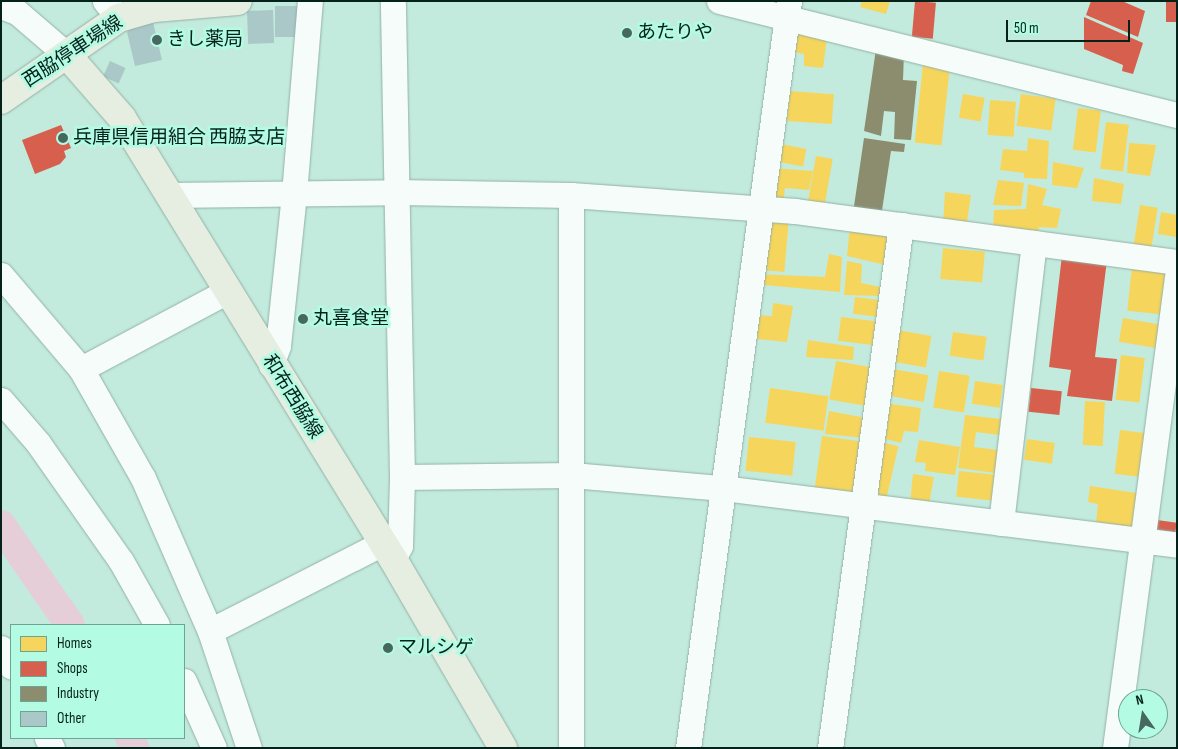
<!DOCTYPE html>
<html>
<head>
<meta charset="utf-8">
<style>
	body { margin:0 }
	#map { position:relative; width:1178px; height:749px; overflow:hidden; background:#c3ebdd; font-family:"Sofia Sans Condensed","Noto Sans JP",sans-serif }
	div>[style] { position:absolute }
	.homes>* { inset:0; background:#f6d55c; transform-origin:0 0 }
	.shops>* { inset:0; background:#d6604d; transform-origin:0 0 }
	.industry>* { inset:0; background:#8c8c6e }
	.river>* { height:30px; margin:-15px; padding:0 15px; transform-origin:15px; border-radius:15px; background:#e5ced8 }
	.building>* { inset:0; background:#aac8c8; transform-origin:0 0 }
	.roads { filter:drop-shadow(0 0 1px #92b1a7) drop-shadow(0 0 1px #92b1a7) }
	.minor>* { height:25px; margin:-12.5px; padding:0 12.5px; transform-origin:12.5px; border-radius:12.5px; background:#f6fcfa }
	.major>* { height:28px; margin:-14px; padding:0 14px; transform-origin:14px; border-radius:14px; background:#e6ede1 }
	.dots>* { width:14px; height:14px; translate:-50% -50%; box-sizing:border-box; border:2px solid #b3fbe3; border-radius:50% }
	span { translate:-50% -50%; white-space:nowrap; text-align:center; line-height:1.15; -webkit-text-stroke:5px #b3fbe3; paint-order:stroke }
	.poi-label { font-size:19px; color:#04221a }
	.left { translate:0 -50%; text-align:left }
	.street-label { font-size:19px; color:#04221a }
	.frame { position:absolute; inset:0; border:2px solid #04221a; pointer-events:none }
	.legend { position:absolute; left:10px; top:624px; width:175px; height:115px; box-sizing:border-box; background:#b3fbe3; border:1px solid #6da493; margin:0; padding:6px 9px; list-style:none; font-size:15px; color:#04221a }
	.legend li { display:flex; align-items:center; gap:10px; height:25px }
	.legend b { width:25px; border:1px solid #6da493 }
	.north { position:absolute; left:1118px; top:689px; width:50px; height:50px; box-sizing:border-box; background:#b3fbe3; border:1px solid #6da493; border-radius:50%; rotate:347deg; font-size:14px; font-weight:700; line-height:20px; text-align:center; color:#04221a }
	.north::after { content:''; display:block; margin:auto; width:18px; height:22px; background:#47685e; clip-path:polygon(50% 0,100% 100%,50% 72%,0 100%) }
	.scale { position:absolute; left:1006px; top:20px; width:124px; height:22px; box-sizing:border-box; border:2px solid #04221a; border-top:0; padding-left:6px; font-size:15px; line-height:18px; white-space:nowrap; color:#04221a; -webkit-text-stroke:4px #b3fbe3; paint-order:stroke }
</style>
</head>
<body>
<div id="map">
	<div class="homes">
		<div style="clip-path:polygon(862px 1px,890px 1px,886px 14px,860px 7px)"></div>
		<div style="clip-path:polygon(792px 26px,828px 31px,823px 68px,804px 66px,804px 54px,788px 51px)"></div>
		<div style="left:923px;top:64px;width:27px;height:79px;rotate:6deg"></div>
		<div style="left:789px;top:91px;width:45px;height:30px;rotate:4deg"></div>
		<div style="left:963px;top:94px;width:22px;height:24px;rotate:10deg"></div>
		<div style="left:1021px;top:94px;width:35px;height:32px;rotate:8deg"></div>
		<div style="left:990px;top:100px;width:26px;height:35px;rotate:4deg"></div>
		<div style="left:1078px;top:108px;width:23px;height:42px;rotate:7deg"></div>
		<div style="left:1106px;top:122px;width:23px;height:47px;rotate:7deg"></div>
		<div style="clip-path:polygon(1028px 138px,1049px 141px,1047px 179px,1024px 178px,1024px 173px,1000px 170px,1003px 149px,1027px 151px)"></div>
		<div style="left:776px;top:143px;width:31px;height:18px;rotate:11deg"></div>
		<div style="clip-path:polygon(1129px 143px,1156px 145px,1150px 176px,1127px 173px)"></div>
		<div style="left:816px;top:156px;width:17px;height:47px;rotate:10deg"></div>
		<div style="clip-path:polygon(1053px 162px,1084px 168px,1077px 188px,1052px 185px)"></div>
		<div style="clip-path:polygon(772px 168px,813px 171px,809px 190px,785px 188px,783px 205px,764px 206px)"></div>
		<div style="clip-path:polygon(1094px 178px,1124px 184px,1121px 204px,1092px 201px)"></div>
		<div style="clip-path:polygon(998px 180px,1024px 183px,1021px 206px,993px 205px)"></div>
		<div style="clip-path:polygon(1028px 184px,1047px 189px,1042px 205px,1061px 209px,1057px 228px,1039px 227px,1037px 239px,993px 231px,994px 210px,1026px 209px)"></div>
		<div style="clip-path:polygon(945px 192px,971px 195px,966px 229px,943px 225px)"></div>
		<div style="left:1140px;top:205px;width:18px;height:45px;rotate:9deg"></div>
		<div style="clip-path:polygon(1161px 212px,1177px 215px,1176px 237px,1158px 234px)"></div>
		<div style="left:765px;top:217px;width:24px;height:53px;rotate:5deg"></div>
		<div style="clip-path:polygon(850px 227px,894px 232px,890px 266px,847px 256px)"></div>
		<div style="left:943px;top:248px;width:42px;height:31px;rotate:5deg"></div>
		<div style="clip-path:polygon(829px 254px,842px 257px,840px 292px,755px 284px,756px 274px,825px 277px)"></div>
		<div style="clip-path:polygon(847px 261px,862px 264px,861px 283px,885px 288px,883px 296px,844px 295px)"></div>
		<div style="left:1132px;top:266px;width:36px;height:45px;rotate:6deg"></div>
		<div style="left:855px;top:297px;width:26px;height:17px;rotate:7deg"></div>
		<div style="clip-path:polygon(773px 303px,793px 306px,787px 342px,747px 338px,751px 315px,772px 316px)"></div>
		<div style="left:841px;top:317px;width:42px;height:24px;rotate:7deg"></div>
		<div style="left:1123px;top:318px;width:40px;height:24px;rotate:10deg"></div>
		<div style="left:892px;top:329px;width:40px;height:32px;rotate:10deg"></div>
		<div style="left:953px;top:332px;width:34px;height:24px;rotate:8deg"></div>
		<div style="clip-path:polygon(808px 340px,854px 347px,853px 360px,806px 357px)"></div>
		<div style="left:1121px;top:355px;width:24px;height:45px;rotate:7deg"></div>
		<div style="left:836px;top:361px;width:40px;height:39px;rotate:10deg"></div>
		<div style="left:887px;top:368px;width:42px;height:27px;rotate:10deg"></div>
		<div style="left:939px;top:371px;width:31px;height:37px;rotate:9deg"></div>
		<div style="left:975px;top:381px;width:28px;height:23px;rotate:8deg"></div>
		<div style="left:770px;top:388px;width:59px;height:35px;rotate:8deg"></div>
		<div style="left:1085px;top:401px;width:20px;height:44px;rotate:3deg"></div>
		<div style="clip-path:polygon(883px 403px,921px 408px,918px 432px,904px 431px,901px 443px,878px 437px)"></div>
		<div style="clip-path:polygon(829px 411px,866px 418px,865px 438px,825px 434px)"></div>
		<div style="clip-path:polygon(965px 415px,1001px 419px,999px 435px,976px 432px,974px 447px,998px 450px,995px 473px,958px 468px)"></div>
		<div style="left:1120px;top:430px;width:31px;height:44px;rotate:7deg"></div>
		<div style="left:822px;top:436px;width:44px;height:59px;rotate:8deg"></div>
		<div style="left:749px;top:437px;width:47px;height:34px;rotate:6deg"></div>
		<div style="left:1027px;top:439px;width:28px;height:21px;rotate:8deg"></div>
		<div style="clip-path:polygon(919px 440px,960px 447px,955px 475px,925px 471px,926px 463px,915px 462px)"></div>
		<div style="left:876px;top:441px;width:23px;height:59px;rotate:13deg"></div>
		<div style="left:959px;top:471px;width:36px;height:26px;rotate:6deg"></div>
		<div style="clip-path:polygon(913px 474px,934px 477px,929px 504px,910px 503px)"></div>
		<div style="clip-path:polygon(1090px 486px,1143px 494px,1138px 529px,1096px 523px,1098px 504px,1088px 502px)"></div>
	</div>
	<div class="shops">
		<div style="left:915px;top:1px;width:21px;height:36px;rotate:5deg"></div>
		<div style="clip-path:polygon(1091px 1px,1122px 1px,1145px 11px,1138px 37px,1086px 15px)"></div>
		<div style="left:1166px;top:1px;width:11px;height:21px"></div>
		<div style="clip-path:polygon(1084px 17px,1143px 43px,1133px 74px,1122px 71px,1123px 65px,1084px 49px)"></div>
		<div style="clip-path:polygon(61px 125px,71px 148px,64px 151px,66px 157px,60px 164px,35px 174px,22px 140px)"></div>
		<div style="clip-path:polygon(1062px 255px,1107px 260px,1095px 357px,1117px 359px,1112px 401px,1067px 396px,1071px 370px,1049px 367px)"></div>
		<div style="left:1031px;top:388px;width:31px;height:24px;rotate:6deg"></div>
		<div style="left:1150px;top:519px;width:27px;height:14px;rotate:8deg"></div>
	</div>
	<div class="industry">
		<div style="clip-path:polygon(876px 49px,904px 53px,903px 80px,917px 81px,911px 140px,894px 139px,895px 112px,884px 111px,881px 136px,864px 131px)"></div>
		<div style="clip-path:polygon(864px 138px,905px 144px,904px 152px,891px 151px,881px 217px,853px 213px)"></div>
	</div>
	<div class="river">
		<div style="left:1px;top:525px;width:121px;rotate:55.4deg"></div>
		<div style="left:130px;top:738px;width:11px;rotate:68deg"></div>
	</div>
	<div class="building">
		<div style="left:275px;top:6px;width:25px;height:31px"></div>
		<div style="left:273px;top:10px;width:33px;height:26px;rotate:88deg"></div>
		<div style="clip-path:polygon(153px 22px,162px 60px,135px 66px,127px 32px,133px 27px)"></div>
		<div style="left:110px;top:61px;width:17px;height:17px;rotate:24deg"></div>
	</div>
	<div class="roads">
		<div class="minor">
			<div style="left:105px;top:1px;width:22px;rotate:51deg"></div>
			<div style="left:719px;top:1px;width:472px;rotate:14deg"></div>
			<div style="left:1px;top:6px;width:17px;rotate:21deg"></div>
			<div style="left:17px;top:12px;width:66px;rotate:40.7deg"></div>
			<div style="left:168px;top:195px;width:230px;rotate:-0.7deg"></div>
			<div style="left:398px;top:192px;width:173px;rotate:1deg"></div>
			<div style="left:571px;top:195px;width:225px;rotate:4.1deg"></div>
			<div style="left:795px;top:211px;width:385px;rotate:7.6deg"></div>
			<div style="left:1px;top:275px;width:123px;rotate:49.6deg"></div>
			<div style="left:81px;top:369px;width:125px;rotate:60.4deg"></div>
			<div style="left:143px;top:478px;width:167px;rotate:66.4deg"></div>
			<div style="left:210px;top:631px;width:123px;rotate:71.6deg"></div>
			<div style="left:271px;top:365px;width:20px;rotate:-70deg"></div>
			<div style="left:278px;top:346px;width:153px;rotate:-84deg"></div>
			<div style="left:294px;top:194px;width:194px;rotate:-85.3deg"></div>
			<div style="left:81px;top:369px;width:166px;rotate:-28deg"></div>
			<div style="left:1px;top:400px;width:57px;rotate:49.3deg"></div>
			<div style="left:38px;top:443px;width:144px;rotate:54.9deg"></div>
			<div style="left:121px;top:561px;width:73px;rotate:60.6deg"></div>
			<div style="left:402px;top:477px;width:170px;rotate:-0.7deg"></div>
			<div style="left:572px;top:475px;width:151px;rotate:5deg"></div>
			<div style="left:722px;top:488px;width:459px;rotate:7.1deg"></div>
			<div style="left:1001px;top:523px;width:282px;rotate:-83.3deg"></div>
			<div style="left:393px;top:559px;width:15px;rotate:-62deg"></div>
			<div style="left:400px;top:546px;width:69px;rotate:-88.3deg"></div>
			<div style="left:402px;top:477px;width:476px;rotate:-91.1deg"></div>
			<div style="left:210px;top:631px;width:194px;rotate:-27deg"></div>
			<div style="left:1px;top:648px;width:21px;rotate:61deg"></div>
			<div style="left:184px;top:681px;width:73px;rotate:65.9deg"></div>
			<div style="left:47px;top:738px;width:11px;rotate:63deg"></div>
			<div style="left:571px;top:748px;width:553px;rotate:-90deg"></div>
			<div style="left:688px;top:748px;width:754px;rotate:-82.3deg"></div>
			<div style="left:830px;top:748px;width:528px;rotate:-82.27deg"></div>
			<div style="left:1115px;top:748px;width:477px;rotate:-82.5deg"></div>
		</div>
		<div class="major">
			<div style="left:67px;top:55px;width:84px;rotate:48.9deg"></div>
			<div style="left:122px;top:118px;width:518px;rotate:58.43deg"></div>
			<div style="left:393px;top:559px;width:219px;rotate:59.8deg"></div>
			<div style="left:1px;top:100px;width:144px;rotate:-34.8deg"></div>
			<div style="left:119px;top:18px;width:36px;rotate:-16deg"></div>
			<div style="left:154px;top:8px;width:84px;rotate:-4.8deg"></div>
		</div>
	</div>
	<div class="dots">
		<div style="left:627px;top:33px;background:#47685e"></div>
		<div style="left:157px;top:40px;background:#47685e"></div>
		<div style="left:63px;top:138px;background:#47685e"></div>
		<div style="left:303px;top:319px;background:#47685e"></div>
		<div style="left:388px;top:648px;background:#47685e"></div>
	</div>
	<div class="poi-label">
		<span class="left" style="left:637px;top:33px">あたりや</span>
		<span class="left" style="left:167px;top:40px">きし薬局</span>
		<span class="left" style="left:73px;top:138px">兵庫県信用組合 西脇支店</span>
		<span class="left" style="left:313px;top:319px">丸喜食堂</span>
		<span class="left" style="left:398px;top:648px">マルシゲ</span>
	</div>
	<div class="street-label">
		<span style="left:73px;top:52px;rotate:-33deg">西脇停車場線</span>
		<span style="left:292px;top:397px;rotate:58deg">和布西脇線</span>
	</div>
	<div class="frame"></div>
	<ul class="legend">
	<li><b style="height:14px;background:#f6d55c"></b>Homes</li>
	<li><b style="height:14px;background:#d6604d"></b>Shops</li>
	<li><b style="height:14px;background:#8c8c6e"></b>Industry</li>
	<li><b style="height:14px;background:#aac8c8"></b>Other</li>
	</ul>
	<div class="north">N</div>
	<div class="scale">50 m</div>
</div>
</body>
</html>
